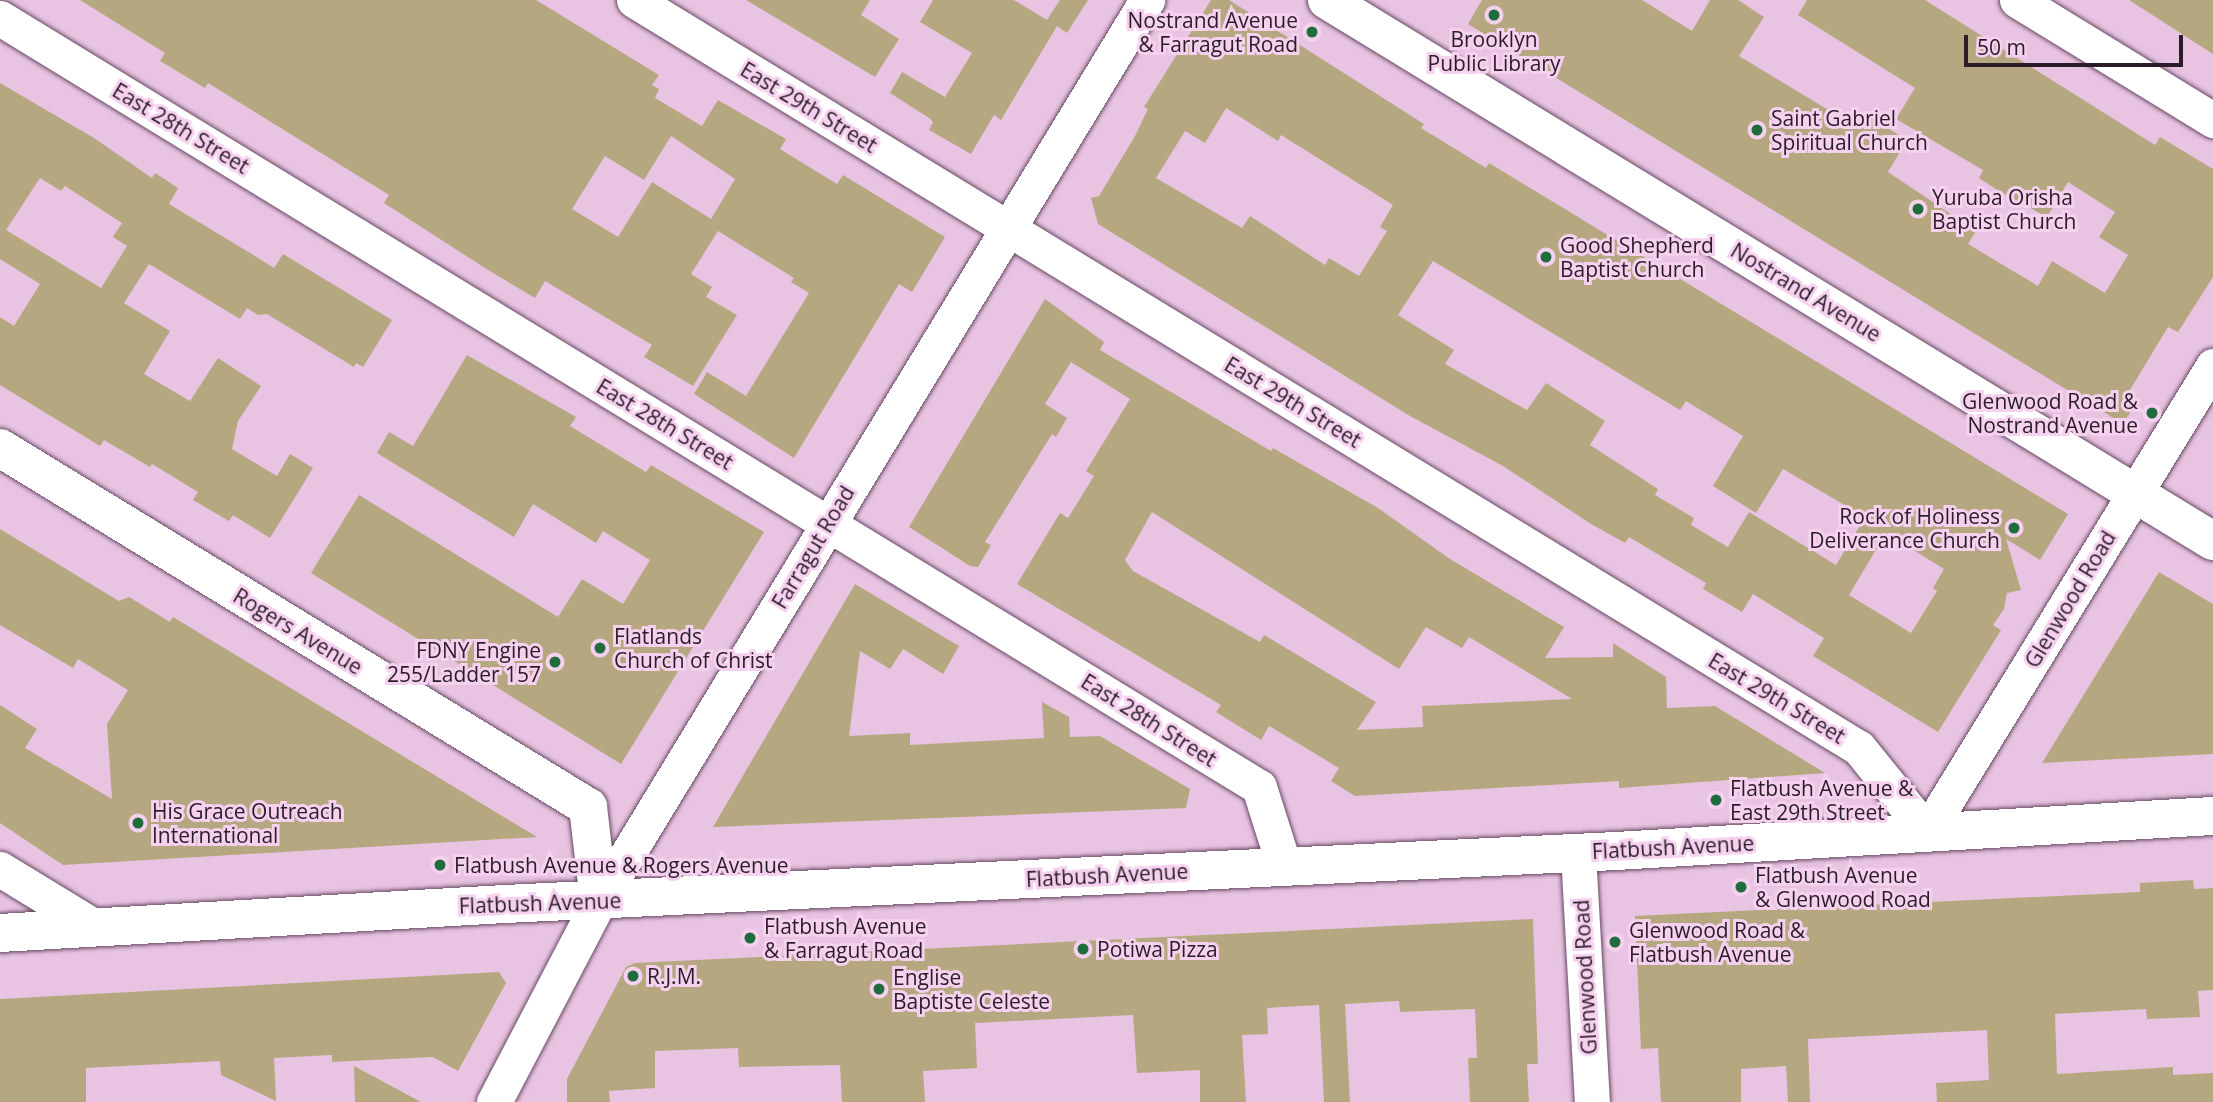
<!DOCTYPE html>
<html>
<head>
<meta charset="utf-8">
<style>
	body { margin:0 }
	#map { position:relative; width:2213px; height:1102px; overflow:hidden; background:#e8c4e2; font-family:"Open Sans",sans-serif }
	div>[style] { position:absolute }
	.building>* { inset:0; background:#b5a880 }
	.roads { filter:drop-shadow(0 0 2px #674963) drop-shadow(0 0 2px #674963) }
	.minor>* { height:35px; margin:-17.5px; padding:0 17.5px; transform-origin:17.5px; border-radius:17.5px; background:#fff }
	.major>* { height:38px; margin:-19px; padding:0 19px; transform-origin:19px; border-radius:19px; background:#fff }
	.dots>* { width:19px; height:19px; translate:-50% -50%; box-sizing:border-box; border:4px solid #f6d1ef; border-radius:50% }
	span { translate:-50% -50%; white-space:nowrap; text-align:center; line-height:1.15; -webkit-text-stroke:6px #f6d1ef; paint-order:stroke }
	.poi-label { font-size:21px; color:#2a1d28 }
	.right { translate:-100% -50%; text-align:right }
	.left { translate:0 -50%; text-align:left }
	.street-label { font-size:21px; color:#2a1d28 }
	.scale { position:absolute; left:1964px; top:35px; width:219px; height:32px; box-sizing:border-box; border:4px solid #2a1d28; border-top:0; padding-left:9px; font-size:21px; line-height:24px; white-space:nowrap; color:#2a1d28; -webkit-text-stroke:5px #f6d1ef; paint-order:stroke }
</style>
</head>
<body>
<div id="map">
	<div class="building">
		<div style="clip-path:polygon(evenodd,80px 0,536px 0,659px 75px,652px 85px,659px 89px,655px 98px,702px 126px,718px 100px,786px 139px,780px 149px,837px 184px,843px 175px,945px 237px,912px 292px,899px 284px,794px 458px,694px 394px,707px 372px,746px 396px,809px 293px,791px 282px,794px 278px,718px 231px,691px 274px,712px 287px,706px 297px,737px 315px,693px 386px,644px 357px,652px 345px,545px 281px,535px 298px,488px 270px,384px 203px,389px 195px,208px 83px,205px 88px,160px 61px,165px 53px,80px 0,671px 136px,735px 179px,711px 219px,652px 182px,618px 237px,572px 209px,605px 156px,644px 180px,671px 136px)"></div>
		<div style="clip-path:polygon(746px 0,870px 0,861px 15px,899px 39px,875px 77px)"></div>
		<div style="clip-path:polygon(933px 0,1014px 0,1047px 20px,1060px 0,1088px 0,1067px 33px,1057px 26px,1001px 120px,994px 115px,971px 154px,929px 130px,933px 122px,929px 118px,890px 93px,902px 72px,945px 97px,972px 53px,920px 22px)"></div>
		<div style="clip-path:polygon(evenodd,1211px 0,1229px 0,1424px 124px,1421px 128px,1457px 150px,1486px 168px,1489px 163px,2068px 514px,2040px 560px,2006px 539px,2021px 590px,2007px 593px,2004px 609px,1993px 625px,2001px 630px,1938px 732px,1813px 656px,1824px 638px,1753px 594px,1742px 612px,1703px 589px,1706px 583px,1629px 537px,1625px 543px,1591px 524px,1503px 466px,1410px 416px,1098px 224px,1091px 198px,1099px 196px,1135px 136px,1148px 109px,1144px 107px,1211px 0,1226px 108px,1278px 141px,1281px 135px,1393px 205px,1380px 227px,1387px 231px,1359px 276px,1329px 258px,1325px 265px,1250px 216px,1242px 228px,1156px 178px,1185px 131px,1205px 143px,1226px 108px,1211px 0,1433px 261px,1680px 410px,1686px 401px,1743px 436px,1713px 486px,1756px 513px,1783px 469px,1865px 517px,1836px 565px,1749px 512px,1728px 547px,1691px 525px,1694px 518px,1655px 495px,1658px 489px,1590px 445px,1605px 421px,1546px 383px,1527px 410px,1445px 364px,1454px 350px,1398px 315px,1433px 261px,1211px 0,1886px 533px,1944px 569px,1933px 588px,1937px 591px,1911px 633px,1849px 595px,1886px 533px)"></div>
		<div style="clip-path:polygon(1482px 0,1642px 0,1692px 31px,1710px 0,1738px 0,1764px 17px,1739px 56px,1853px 125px,1862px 112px,1907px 140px,1888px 172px,1976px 231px,1968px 244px,2038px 286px,2052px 261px,2105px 293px,2128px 255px,2099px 237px,2115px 212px,2068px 182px,2047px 217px,1999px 191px,1979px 178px,1983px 170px,1896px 119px,1915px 88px,1798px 15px,1807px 0,1925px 0,2155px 145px,2160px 137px,2213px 169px,2213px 277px,2178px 332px,2168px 327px,2127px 395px,2137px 401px,2123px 424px,1468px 24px)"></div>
		<div style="clip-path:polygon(2129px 0,2213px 0,2213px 54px)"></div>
		<div style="clip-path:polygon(evenodd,0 83px,94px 138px,152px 178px,155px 173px,178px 188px,169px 204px,250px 253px,274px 268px,283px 254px,392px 320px,363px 367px,356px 363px,354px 367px,267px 314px,258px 315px,247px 308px,240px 319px,149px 264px,124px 303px,170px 331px,144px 374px,190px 401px,218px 358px,261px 386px,238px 421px,232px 449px,277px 476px,290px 454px,313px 468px,270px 538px,233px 515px,229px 521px,193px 500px,198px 492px,152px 464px,150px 467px,104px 440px,100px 446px,0 385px,0 317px,14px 326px,40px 284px,0 259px,0 83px,40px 178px,61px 191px,65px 186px,122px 223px,113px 237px,127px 246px,101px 288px,6px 230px,40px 178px)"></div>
		<div style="clip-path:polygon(evenodd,1045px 299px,1104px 342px,1100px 350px,1271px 451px,1273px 448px,1378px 508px,1450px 559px,1564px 627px,1545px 658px,1613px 657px,1613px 643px,1666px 677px,1667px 708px,1715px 706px,1825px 773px,1619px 788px,1619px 781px,1355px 796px,1331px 781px,1339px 768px,1269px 726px,1261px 740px,1216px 712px,1221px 705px,1017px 584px,1060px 513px,1068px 518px,1094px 476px,1086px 471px,1130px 399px,1071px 362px,1045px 404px,1067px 418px,1056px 437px,1052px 434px,985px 542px,991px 545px,978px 567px,970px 566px,909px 527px,1045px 299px,1152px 512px,1399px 669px,1426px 627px,1462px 648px,1469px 637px,1572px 699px,1422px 706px,1423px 727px,1357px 730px,1376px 702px,1264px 635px,1260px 642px,1133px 571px,1125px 560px,1152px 512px)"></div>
		<div style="clip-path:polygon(467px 355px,576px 417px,570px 426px,646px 472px,651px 465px,764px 532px,621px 764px,311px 573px,359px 495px,558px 617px,582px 579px,623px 604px,650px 560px,603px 531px,596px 543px,533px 504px,514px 537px,377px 453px,389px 432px,413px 446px)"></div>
		<div style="clip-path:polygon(0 529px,119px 601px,129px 597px,170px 622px,173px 617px,537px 837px,63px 865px,0 823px,0 705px,37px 729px,25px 748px,112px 799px,107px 724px,128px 690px,78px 659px,73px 668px,0 625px)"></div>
		<div style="clip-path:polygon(2159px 572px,2213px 604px,2213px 754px,2042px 763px)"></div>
		<div style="clip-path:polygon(855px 584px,959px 646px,943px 674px,903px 649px,890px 669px,860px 651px,849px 736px,910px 733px,910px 745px,1044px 738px,1042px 702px,1069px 717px,1070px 737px,1100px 736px,1190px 789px,1186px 808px,713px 827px)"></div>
		<div style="clip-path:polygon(2193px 880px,2194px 889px,2213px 888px,2213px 990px,2198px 991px,2200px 1017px,2147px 1019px,2146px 1009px,2055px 1014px,2057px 1074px,2173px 1067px,2173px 1075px,2213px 1073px,2213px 1102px,1937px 1102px,1936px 1083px,1989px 1080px,1987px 1030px,1808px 1039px,1810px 1102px,1788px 1102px,1786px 1066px,1741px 1069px,1741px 1102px,1661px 1102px,1658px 1048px,1641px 1049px,1635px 916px,2140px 892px,2140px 883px)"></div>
		<div style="clip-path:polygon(1533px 919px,1538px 1064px,1527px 1064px,1529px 1102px,1470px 1102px,1468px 1058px,1477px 1058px,1475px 1009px,1400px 1012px,1399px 1001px,1345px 1004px,1350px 1102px,1324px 1102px,1319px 1005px,1267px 1008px,1268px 1034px,1242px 1035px,1246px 1102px,1200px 1102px,1200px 1070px,1137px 1073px,1133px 1015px,975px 1023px,977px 1068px,923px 1071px,925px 1102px,842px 1102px,840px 1065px,739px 1067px,738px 1048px,655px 1051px,655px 1088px,609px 1091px,610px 1102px,567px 1102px,567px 1079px,626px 967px,635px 963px)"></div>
		<div style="clip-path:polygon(499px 972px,506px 983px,458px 1071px,433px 1057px,332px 1062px,332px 1055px,274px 1058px,276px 1101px,221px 1075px,220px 1061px,86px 1068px,86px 1102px,0 1102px,0 999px)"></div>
		<div style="clip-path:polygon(354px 1066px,421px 1102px,355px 1102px)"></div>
	</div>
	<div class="roads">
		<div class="minor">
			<div style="left:634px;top:0;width:1435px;rotate:31.41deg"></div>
			<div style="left:1859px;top:748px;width:108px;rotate:51deg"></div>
			<div style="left:1927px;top:832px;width:547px;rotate:-58.46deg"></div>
			<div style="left:2017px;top:0;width:230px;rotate:31.5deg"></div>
			<div style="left:0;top:18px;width:1475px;rotate:31.42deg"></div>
			<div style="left:1259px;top:787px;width:83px;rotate:72.4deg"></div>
			<div style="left:1578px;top:853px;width:249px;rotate:86.8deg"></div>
			<div style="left:0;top:869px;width:111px;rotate:31.4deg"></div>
			<div style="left:494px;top:1102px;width:227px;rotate:-62.4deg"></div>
			<div style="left:599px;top:901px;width:1055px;rotate:-58.69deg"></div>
		</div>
		<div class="major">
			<div style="left:1327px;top:0;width:1038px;rotate:31.41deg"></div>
			<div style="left:0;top:448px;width:689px;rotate:31.41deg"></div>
			<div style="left:588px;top:807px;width:95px;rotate:83.3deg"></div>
			<div style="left:0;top:933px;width:506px;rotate:-3.29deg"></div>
			<div style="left:505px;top:904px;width:1112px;rotate:-2.73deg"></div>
			<div style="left:1616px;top:851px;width:598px;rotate:-3.36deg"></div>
		</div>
	</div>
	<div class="dots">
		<div style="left:1494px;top:15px;background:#1f6d3c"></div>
		<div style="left:1312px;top:32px;background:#1f6d3c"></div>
		<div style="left:1757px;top:130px;background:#1f6d3c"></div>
		<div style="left:1918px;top:209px;background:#1f6d3c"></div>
		<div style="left:1546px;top:257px;background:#1f6d3c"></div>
		<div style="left:2152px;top:413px;background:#1f6d3c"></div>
		<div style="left:2014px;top:528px;background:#1f6d3c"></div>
		<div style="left:600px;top:648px;background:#1f6d3c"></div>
		<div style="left:555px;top:662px;background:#1f6d3c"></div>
		<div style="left:1716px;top:800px;background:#1f6d3c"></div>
		<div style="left:138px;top:823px;background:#1f6d3c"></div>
		<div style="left:440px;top:865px;background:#1f6d3c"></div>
		<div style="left:1741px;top:887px;background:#1f6d3c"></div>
		<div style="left:750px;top:938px;background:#1f6d3c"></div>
		<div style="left:1615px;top:942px;background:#1f6d3c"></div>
		<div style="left:1083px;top:949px;background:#1f6d3c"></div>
		<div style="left:633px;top:976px;background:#1f6d3c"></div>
		<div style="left:879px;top:989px;background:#1f6d3c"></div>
	</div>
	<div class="poi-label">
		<span class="right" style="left:1298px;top:32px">Nostrand Avenue<br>&amp; Farragut Road</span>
		<span style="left:1494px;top:51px">Brooklyn<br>Public Library</span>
		<span class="left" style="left:1771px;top:130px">Saint Gabriel<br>Spiritual Church</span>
		<span class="left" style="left:1932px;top:209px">Yuruba Orisha<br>Baptist Church</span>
		<span class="left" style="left:1560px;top:257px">Good Shepherd<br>Baptist Church</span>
		<span class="right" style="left:2138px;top:413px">Glenwood Road &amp;<br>Nostrand Avenue</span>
		<span class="right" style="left:2000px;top:528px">Rock of Holiness<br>Deliverance Church</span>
		<span class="left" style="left:614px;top:648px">Flatlands<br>Church of Christ</span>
		<span class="right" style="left:541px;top:662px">FDNY Engine<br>255/Ladder 157</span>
		<span class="left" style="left:1730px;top:800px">Flatbush Avenue &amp;<br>East 29th Street</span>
		<span class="left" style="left:152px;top:823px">His Grace Outreach<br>International</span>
		<span class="left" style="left:454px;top:865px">Flatbush Avenue &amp; Rogers Avenue</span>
		<span class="left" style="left:1755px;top:887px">Flatbush Avenue<br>&amp; Glenwood Road</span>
		<span class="left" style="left:764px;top:938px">Flatbush Avenue<br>&amp; Farragut Road</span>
		<span class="left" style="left:1629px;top:942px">Glenwood Road &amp;<br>Flatbush Avenue</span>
		<span class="left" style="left:1097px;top:949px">Potiwa Pizza</span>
		<span class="left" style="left:647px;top:976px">R.J.M.</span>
		<span class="left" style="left:893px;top:989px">Englise<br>Baptiste Celeste</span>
	</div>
	<div class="street-label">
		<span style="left:809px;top:107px;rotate:31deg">East 29th Street</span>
		<span style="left:181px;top:128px;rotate:31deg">East 28th Street</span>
		<span style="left:1806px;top:292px;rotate:31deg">Nostrand Avenue</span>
		<span style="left:1293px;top:402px;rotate:31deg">East 29th Street</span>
		<span style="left:665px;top:424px;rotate:31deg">East 28th Street</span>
		<span style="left:813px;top:547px;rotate:-59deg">Farragut Road</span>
		<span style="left:2070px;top:599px;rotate:-59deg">Glenwood Road</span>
		<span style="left:298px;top:631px;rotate:31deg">Rogers Avenue</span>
		<span style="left:1777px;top:698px;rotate:31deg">East 29th Street</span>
		<span style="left:1149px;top:720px;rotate:32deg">East 28th Street</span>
		<span style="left:1673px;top:847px;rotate:-3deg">Flatbush Avenue</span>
		<span style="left:1107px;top:875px;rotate:-3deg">Flatbush Avenue</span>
		<span style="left:540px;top:903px;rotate:-2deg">Flatbush Avenue</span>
		<span style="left:1585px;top:977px;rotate:-93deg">Glenwood Road</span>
	</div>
	<div class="scale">50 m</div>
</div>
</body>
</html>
